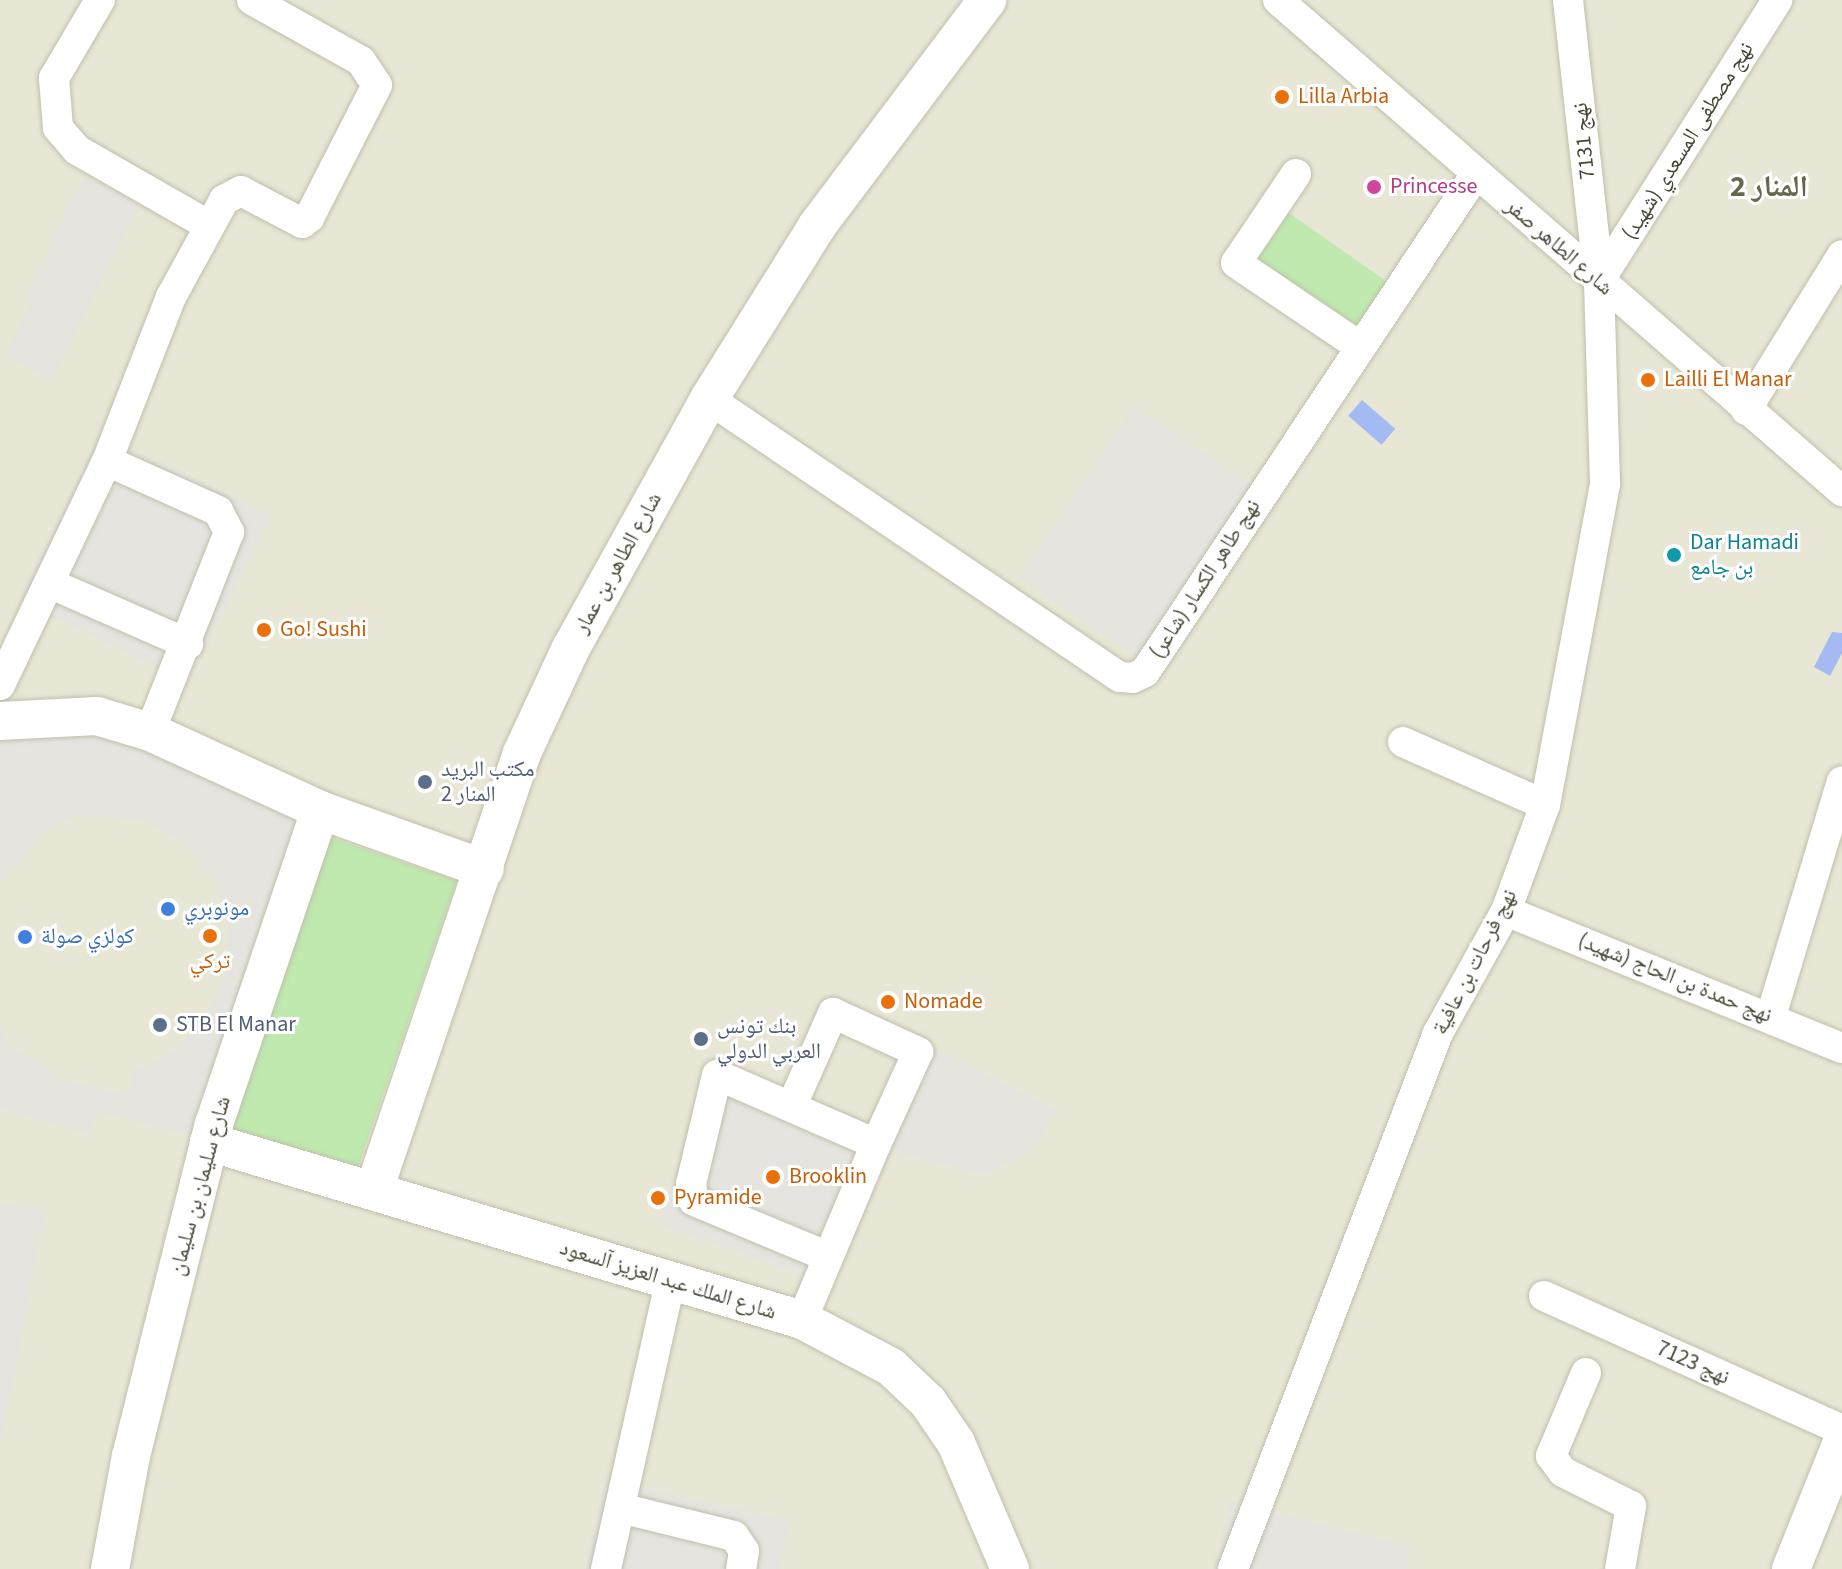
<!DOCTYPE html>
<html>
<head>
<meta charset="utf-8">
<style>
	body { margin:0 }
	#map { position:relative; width:1842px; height:1569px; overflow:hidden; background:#f4f4e7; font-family:"Source Sans 3","Noto Naskh Arabic",sans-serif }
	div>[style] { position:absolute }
	.residential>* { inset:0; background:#e8e7d5; transform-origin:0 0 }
	.green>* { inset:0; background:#bfe9af; transform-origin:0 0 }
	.parking>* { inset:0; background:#e5e4df; transform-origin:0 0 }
	.water>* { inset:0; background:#a3bbf2; transform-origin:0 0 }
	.roads { filter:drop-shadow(0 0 2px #c0bfaa) drop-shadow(0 0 2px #c0bfaa) }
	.minor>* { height:30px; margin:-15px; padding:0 15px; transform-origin:15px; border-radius:15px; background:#fff }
	.tertiary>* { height:38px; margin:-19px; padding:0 19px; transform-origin:19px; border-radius:19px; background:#fff }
	.dots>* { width:22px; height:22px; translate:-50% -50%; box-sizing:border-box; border:4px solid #fff; border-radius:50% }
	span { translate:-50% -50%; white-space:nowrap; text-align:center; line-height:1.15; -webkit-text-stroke:6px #fff; paint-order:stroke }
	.food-label { font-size:22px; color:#c56008 }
	.left { translate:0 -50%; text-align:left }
	.street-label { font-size:22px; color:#474636 }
	.hotel-label { font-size:22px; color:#b23c85 }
	.culture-label { font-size:22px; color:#0d838f }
	.service-label { font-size:22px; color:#4e5e75 }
	.shop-label { font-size:22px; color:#366cbe }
	.district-label { font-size:30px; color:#6b674d; font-weight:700 }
</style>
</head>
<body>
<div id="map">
	<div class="residential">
		<div style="left:0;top:0;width:1842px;height:1569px"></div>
	</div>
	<div class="green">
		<div style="left:1289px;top:213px;width:121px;height:55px;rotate:35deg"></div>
		<div style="left:330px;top:837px;width:134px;height:309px;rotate:19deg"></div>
	</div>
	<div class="parking">
		<div style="clip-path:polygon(84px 176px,139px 203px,52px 380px,5px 356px,31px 303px,24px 298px)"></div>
		<div style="left:1135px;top:406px;width:143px;height:207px;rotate:34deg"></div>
		<div style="left:100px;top:433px;width:189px;height:186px;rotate:26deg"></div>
		<div style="clip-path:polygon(95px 726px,310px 814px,203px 1138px,95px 1111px,90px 1135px,0 1107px,0 1024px,6px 1042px,66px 1081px,129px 1096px,134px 1071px,172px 1052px,207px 1017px,226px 971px,228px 925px,215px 880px,184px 843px,141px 820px,78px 815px,51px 826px,0 883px,0 731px)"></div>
		<div style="clip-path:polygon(935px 1048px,1057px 1110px,1031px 1152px,984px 1174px,890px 1150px)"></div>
		<div style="clip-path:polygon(713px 1061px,888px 1140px,822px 1282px,657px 1224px)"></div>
		<div style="clip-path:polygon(1px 1202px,45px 1211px,0 1448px,0 1209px)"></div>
		<div style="clip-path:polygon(605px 1479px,790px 1521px,780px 1569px,585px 1569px)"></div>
		<div style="clip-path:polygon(1230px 1501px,1412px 1547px,1406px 1569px,1214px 1569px)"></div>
	</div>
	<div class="water">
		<div style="left:1362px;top:400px;width:44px;height:21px;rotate:41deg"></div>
		<div style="clip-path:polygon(1832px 632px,1842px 633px,1842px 653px,1830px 676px,1814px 667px)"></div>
	</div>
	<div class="roads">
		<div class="minor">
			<div style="left:100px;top:0;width:91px;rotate:120.5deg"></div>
			<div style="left:54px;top:78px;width:50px;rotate:85.4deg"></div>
			<div style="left:58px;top:128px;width:29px;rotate:49deg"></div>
			<div style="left:77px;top:150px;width:151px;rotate:29.8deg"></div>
			<div style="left:1278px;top:0;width:748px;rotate:41.04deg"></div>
			<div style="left:1296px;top:174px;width:107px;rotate:124deg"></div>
			<div style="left:1236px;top:263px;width:148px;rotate:34deg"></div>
			<div style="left:1599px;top:281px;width:333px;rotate:-57.6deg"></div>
			<div style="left:709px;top:399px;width:496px;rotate:34.1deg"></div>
			<div style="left:1120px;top:677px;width:13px;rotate:4deg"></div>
			<div style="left:1133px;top:678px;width:13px;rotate:-27deg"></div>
			<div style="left:1145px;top:672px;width:598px;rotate:-56.39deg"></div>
			<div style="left:1746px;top:410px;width:182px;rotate:-58.2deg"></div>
			<div style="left:107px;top:461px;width:176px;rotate:-68.7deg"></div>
			<div style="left:171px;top:297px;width:111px;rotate:-61.3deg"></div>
			<div style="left:224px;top:200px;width:19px;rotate:-28deg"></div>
			<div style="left:241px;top:191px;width:69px;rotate:27.7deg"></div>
			<div style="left:302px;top:223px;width:9px;rotate:-36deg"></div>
			<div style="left:309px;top:218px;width:149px;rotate:-62.9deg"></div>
			<div style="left:377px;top:85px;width:29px;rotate:-124deg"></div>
			<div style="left:361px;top:61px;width:125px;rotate:-150.8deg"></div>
			<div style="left:49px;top:583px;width:152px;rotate:23.7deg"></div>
			<div style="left:0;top:685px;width:248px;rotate:-64.5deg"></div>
			<div style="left:107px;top:461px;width:122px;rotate:24.2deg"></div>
			<div style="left:218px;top:511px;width:24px;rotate:62deg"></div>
			<div style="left:229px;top:532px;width:215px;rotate:111.6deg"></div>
			<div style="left:1403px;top:742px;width:155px;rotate:23.9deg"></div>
			<div style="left:1506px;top:911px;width:363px;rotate:22.2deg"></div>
			<div style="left:1771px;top:1016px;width:245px;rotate:-73.2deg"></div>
			<div style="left:792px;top:1105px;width:101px;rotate:-66deg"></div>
			<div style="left:833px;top:1013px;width:94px;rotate:24.6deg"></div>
			<div style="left:918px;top:1052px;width:101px;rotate:114.5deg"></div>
			<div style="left:1544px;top:1296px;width:327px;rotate:24.2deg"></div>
			<div style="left:802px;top:1320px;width:191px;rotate:-67.2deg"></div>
			<div style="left:876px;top:1144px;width:173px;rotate:-156.5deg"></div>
			<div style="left:717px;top:1075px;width:112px;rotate:103.4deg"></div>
			<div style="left:691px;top:1184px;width:17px;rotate:80deg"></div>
			<div style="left:694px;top:1201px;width:141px;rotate:22.6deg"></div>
			<div style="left:1586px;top:1373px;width:90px;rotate:112.9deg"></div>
			<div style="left:1551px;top:1456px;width:20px;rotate:53deg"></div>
			<div style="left:1563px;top:1472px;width:76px;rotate:26.6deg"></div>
			<div style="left:1631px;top:1506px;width:64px;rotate:99.9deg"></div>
			<div style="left:620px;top:1508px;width:117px;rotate:13.8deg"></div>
			<div style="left:734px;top:1536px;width:18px;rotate:56deg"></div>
			<div style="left:744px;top:1551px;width:18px;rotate:99deg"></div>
			<div style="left:606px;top:1569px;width:294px;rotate:-77.4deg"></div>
			<div style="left:1233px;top:1569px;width:574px;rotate:-69.07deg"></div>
			<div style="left:1438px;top:1033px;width:140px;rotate:-60.9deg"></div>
			<div style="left:1506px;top:911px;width:113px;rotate:-69.8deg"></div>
			<div style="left:1545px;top:805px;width:327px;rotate:-79.4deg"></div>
			<div style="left:1605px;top:484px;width:203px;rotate:-91.7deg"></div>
			<div style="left:1599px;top:281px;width:283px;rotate:-96.3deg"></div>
		</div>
		<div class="tertiary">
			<div style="left:0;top:721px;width:97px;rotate:-3deg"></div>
			<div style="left:97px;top:716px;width:55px;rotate:16.8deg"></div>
			<div style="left:150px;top:732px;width:187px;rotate:24.6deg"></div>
			<div style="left:320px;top:810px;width:175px;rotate:19.7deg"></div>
			<div style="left:209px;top:1142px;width:619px;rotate:16.71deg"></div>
			<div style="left:802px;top:1320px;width:101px;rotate:27.8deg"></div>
			<div style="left:891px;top:1367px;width:51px;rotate:43.4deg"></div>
			<div style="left:928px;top:1402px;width:50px;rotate:55.7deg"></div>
			<div style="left:956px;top:1443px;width:137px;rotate:66.8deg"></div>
			<div style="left:374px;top:1190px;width:461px;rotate:-71.3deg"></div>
			<div style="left:522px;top:753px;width:116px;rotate:-65deg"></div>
			<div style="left:571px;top:648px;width:285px;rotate:-61deg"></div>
			<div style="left:709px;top:399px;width:204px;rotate:-58deg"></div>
			<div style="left:817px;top:226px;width:283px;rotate:-53deg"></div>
			<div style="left:110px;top:1569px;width:115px;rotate:-79.5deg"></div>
			<div style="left:131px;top:1456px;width:342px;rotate:-76deg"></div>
			<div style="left:214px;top:1124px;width:331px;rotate:-71.3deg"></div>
			<div style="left:1791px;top:1569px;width:137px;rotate:-68.1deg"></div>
		</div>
	</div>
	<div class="dots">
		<div style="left:1282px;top:97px;background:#e8710a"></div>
		<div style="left:1374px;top:187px;background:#d1479c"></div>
		<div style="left:1648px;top:380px;background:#e8710a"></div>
		<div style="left:1674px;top:555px;background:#0f9aa8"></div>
		<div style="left:264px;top:630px;background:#e8710a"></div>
		<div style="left:425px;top:782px;background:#5c6f8a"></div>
		<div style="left:168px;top:909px;background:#3f7fe0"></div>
		<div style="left:210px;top:936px;background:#e8710a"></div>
		<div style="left:25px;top:937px;background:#3f7fe0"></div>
		<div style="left:888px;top:1002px;background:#e8710a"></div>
		<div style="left:160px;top:1025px;background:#5c6f8a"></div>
		<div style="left:701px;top:1039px;background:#5c6f8a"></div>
		<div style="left:773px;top:1177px;background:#e8710a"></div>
		<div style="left:658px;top:1198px;background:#e8710a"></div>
	</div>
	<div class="food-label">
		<span class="left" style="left:1298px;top:97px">Lilla Arbia</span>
		<span class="left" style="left:1664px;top:380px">Lailli El Manar</span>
		<span class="left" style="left:280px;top:630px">Go! Sushi</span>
		<span style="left:210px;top:962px">تركي</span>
		<span class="left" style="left:904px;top:1002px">Nomade</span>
		<span class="left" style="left:789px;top:1177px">Brooklin</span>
		<span class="left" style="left:674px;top:1198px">Pyramide</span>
	</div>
	<div class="street-label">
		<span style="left:1584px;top:141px;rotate:-96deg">نهج 7131</span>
		<span style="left:1688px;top:141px;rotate:-58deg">نهج مصطفى المسعدي (شهيد)</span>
		<span style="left:1559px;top:247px;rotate:41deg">شارع الطاهر صفر</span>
		<span style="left:618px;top:563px;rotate:-61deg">شارع الطاهر بن عمار</span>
		<span style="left:1205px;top:579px;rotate:-57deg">نهج طاهر الكسار (شاعر)</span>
		<span style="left:1475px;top:962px;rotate:-63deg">نهج فرحات بن عافية</span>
		<span style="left:1675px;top:978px;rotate:22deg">نهج حمدة بن الحاج (شهيد)</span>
		<span style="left:200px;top:1186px;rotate:-75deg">شارع سليمان بن سليمان</span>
		<span style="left:668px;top:1280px;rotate:17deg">شارع الملك عبد العزيز آلسعود</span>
		<span style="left:1693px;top:1363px;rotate:24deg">نهج 7123</span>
	</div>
	<div class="hotel-label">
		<span class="left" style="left:1390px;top:187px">Princesse</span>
	</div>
	<div class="culture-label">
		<span class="left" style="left:1690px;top:555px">Dar Hamadi<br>بن جامع</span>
	</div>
	<div class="service-label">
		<span class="left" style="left:441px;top:782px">مكتب البريد<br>المنار 2</span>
		<span class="left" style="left:176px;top:1025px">STB El Manar</span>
		<span class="left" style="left:717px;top:1039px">بنك تونس<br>العربي الدولي</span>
	</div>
	<div class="shop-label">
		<span class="left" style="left:184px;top:909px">مونوبري</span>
		<span class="left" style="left:41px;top:937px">كولزي صولة</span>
	</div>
	<div class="district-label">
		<span style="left:1769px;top:187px">المنار 2</span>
	</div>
</div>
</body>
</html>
